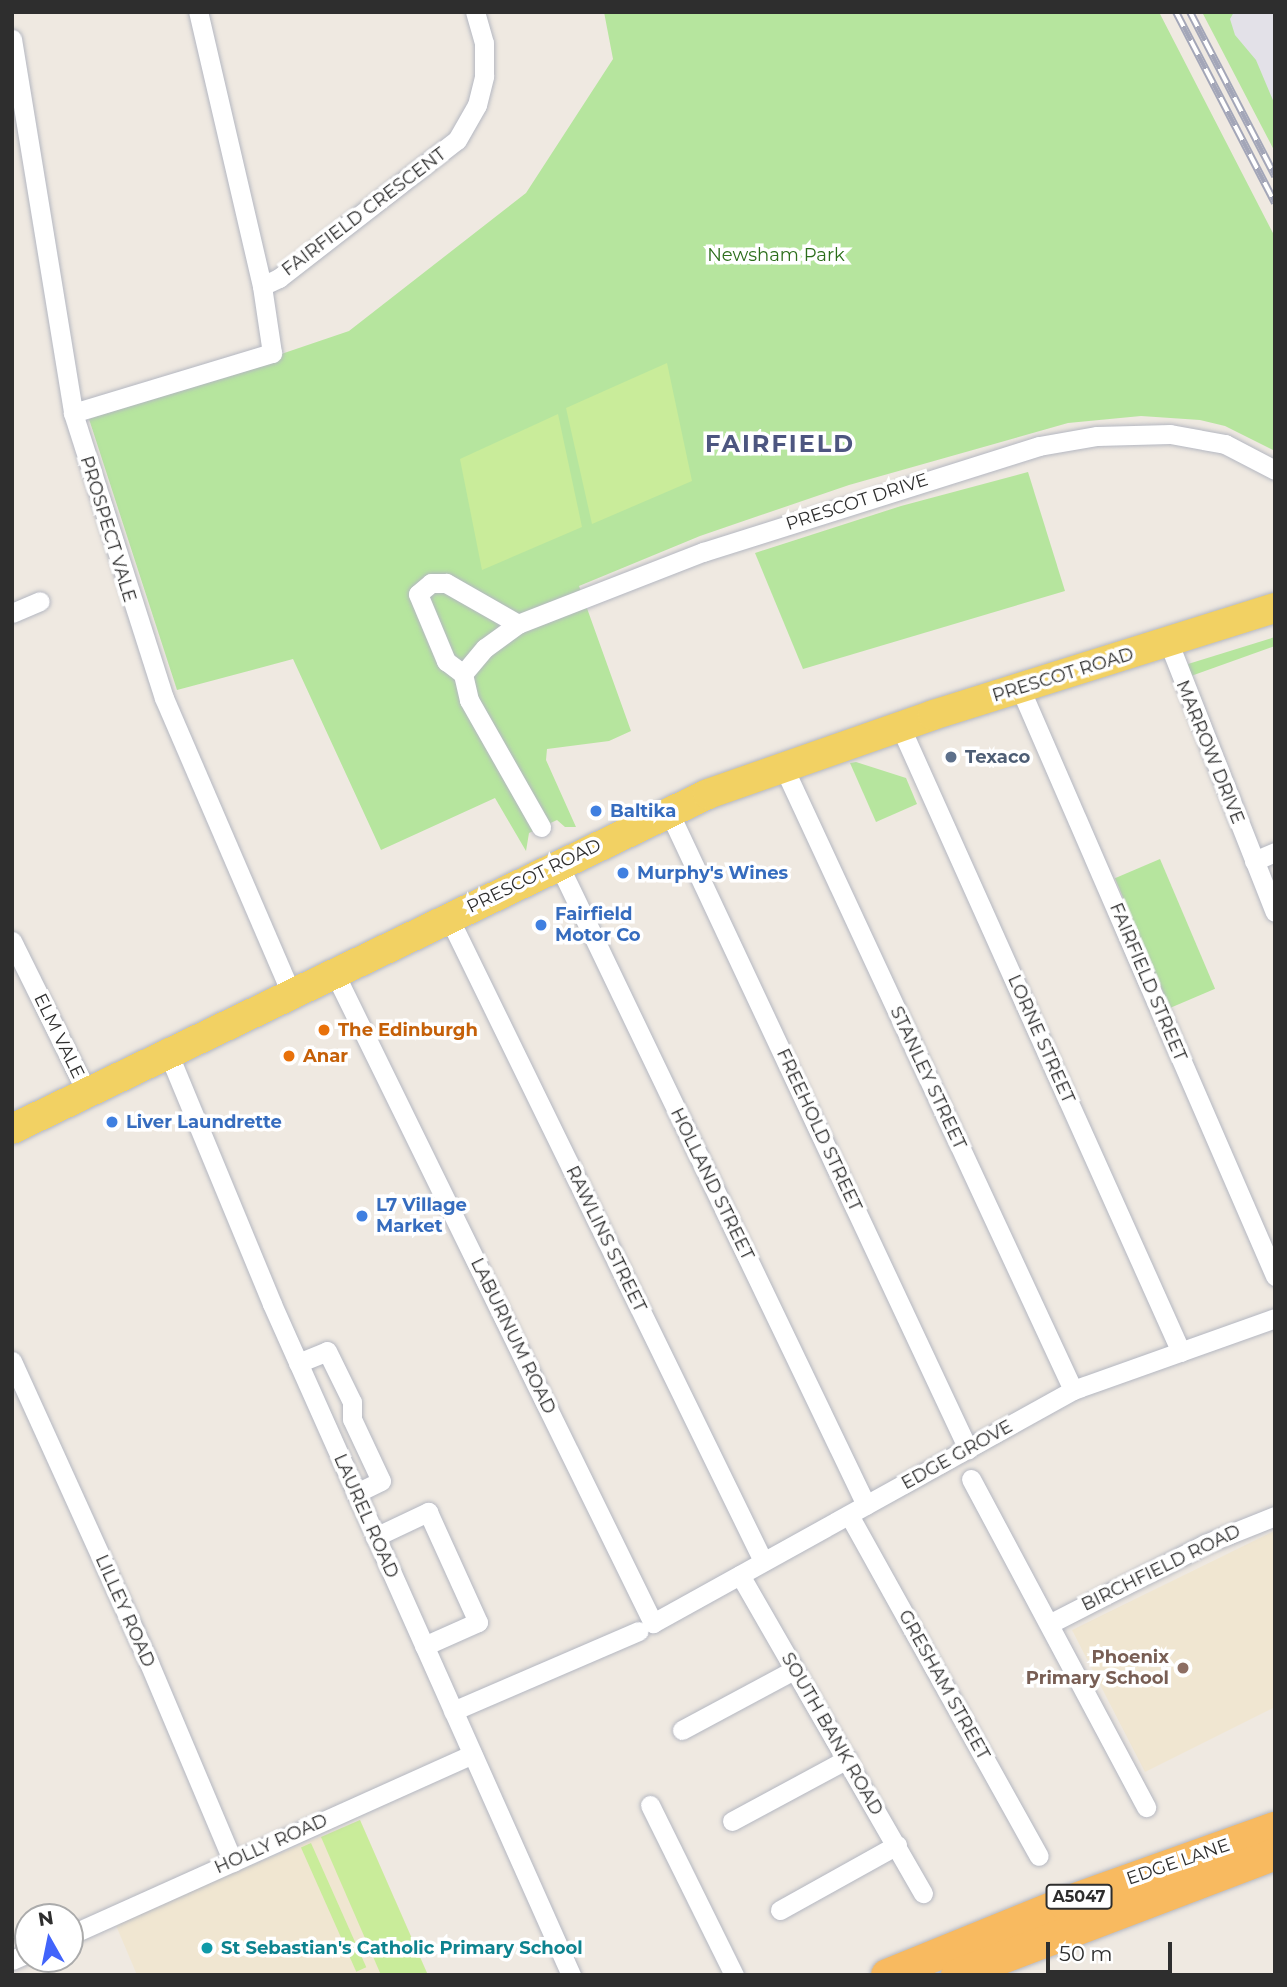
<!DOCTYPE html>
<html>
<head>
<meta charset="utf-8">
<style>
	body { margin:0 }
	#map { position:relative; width:1287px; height:1987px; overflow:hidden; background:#efe9e1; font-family:Montserrat,sans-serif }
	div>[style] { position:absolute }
	.industrial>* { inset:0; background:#e3e1e8 }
	.education>* { inset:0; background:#f0e6d1 }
	.green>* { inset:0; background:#b6e59e; transform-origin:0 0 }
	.pitch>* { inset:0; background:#c9ec9a; transform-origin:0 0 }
	.roads { filter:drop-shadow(0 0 2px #b4b7c1) drop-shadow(0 0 2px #b4b7c1) }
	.minor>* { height:19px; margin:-9.5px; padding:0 9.5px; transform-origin:9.5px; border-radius:9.5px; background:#fff }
	.primary>* { height:30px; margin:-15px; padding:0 15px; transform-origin:15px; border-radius:15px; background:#f2d163 }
	.trunk>* { height:32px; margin:-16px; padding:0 16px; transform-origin:16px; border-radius:16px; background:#f8ba60 }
	.rail>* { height:8px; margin-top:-4px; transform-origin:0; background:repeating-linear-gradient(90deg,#fff 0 16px,#a3a6b8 0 32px); box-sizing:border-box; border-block:2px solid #a3a6b8 }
	.dots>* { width:19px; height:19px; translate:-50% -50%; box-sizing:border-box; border:4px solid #fff; border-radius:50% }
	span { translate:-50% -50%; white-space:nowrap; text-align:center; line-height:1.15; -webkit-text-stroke:7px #fff; paint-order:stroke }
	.shield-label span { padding:2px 5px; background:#fff; border:2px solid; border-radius:5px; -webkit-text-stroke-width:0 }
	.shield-label { font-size:16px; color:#2e2e2e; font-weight:700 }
	.street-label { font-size:18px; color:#2e2e2e }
	.park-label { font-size:18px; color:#2c6e1b }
	.service-label { font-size:18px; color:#4e5e75; font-weight:700 }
	.left { translate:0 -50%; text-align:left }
	.shop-label { font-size:18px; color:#366cbe; font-weight:700 }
	.food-label { font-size:18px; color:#c56008; font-weight:700 }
	.education-label { font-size:18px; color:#785e54; font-weight:700 }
	.right { translate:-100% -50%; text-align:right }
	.culture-label { font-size:18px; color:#0d838f; font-weight:700 }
	.district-label { font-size:24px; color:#4d5680; font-weight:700; letter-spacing:2px }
	.frame { position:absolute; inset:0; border:14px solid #2e2e2e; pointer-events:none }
	.north { position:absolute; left:14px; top:1903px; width:70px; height:70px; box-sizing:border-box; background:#fff; border:2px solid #ababab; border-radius:50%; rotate:351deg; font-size:19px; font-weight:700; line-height:28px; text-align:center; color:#2e2e2e }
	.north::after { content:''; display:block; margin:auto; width:24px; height:32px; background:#4264fb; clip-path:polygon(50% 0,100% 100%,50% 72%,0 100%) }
	.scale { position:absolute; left:1046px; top:1942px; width:126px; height:32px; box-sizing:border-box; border:4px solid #2e2e2e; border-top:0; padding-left:9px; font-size:21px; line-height:24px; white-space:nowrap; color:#2e2e2e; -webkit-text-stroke:5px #fff; paint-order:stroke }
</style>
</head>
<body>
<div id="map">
	<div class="industrial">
		<div style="clip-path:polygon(1218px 12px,1275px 12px,1275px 119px)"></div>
	</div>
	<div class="education">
		<div style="clip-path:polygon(1274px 1531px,1275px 1707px,1145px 1772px,1072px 1630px)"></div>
		<div style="clip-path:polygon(360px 1820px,427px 1973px,137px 1975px,115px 1923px)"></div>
	</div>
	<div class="green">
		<div style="clip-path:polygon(604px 12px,1159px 12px,1275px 237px,1275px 451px,1225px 426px,1200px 420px,1141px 416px,1068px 423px,849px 485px,700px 536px,579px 586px,631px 731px,609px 741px,547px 749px,546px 760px,576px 827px,565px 827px,557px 820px,529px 833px,526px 851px,495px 798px,381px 850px,293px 659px,177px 690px,89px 419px,349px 331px,526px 193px,613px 59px)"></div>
		<div style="clip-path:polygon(1202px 12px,1234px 12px,1230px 19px,1235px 35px,1256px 60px,1275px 105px,1275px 152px)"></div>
		<div style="clip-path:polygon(1028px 472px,1065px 591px,803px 669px,755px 553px,901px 506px)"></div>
		<div style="clip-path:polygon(1275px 637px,1275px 646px,1191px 676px,1188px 664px)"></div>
		<div style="clip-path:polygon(856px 762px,906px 778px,917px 804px,876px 822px,850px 763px)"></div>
		<div style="left:1160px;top:859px;width:141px;height:49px;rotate:67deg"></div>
	</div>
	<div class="pitch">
		<div style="clip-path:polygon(667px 363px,692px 481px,592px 524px,566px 408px)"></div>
		<div style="clip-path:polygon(558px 414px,582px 527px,482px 570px,460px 459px)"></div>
		<div style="clip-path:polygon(360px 1820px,427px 1973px,423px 1975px,381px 1975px,321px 1837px)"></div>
		<div style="left:311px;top:1843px;width:136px;height:11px;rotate:66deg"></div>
	</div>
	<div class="roads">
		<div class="minor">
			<div style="left:12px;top:39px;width:379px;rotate:80.7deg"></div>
			<div style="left:73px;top:413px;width:299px;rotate:72.3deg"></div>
			<div style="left:164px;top:698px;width:323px;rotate:66.7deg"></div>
			<div style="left:262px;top:286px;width:19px;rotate:-25deg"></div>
			<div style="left:279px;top:278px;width:225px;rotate:-37.8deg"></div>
			<div style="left:457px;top:140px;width:40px;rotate:-60.3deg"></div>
			<div style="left:477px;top:105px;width:30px;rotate:-76deg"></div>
			<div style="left:484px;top:76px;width:33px;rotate:-90deg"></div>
			<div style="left:484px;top:43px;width:32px;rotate:-106deg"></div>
			<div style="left:73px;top:413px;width:208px;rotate:-16.8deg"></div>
			<div style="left:272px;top:353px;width:68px;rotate:-98.5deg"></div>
			<div style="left:262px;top:286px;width:281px;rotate:-103.1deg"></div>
			<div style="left:12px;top:613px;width:30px;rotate:-23deg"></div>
			<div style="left:518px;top:624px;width:83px;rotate:-150.3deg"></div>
			<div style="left:446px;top:583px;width:15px;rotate:180deg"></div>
			<div style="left:431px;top:583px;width:17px;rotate:140deg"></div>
			<div style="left:418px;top:594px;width:73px;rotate:67.3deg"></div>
			<div style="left:446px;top:661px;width:21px;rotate:37deg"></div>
			<div style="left:463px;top:674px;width:27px;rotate:77deg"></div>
			<div style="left:469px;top:700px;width:146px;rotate:60.4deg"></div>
			<div style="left:1168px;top:641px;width:291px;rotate:68.5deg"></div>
			<div style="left:463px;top:674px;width:34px;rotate:-50deg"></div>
			<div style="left:485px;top:648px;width:41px;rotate:-36deg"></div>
			<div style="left:518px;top:624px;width:199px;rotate:-21.3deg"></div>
			<div style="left:703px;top:552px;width:352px;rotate:-17.5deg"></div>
			<div style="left:1039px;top:446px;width:59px;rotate:-9.8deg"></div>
			<div style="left:1097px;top:436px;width:73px;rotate:-1.6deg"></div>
			<div style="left:1170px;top:434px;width:56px;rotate:10.3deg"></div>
			<div style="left:1225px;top:444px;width:56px;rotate:27.5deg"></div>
			<div style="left:1020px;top:688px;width:641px;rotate:66.55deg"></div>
			<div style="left:900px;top:726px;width:686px;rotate:65.83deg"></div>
			<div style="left:783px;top:766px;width:688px;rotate:65.07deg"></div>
			<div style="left:669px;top:812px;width:704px;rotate:64.86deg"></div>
			<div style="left:1254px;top:861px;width:23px;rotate:-23deg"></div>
			<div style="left:558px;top:863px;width:712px;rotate:64.37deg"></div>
			<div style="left:449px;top:918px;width:716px;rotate:63.97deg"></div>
			<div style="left:12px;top:941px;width:169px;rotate:63.7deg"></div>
			<div style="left:335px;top:974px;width:723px;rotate:63.9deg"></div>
			<div style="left:653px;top:1623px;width:480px;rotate:-29deg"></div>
			<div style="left:1073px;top:1390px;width:214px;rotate:-19.6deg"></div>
			<div style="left:169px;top:1055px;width:269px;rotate:67.5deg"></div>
			<div style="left:272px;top:1304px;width:735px;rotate:65.98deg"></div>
			<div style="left:12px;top:1361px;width:332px;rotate:65.6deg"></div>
			<div style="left:149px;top:1663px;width:216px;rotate:67.1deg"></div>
			<div style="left:298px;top:1363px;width:31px;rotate:-22deg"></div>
			<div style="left:327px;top:1351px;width:57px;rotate:63.9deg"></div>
			<div style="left:352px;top:1402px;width:17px;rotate:90deg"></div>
			<div style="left:352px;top:1419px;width:68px;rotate:64.9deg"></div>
			<div style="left:381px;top:1481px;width:28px;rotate:154deg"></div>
			<div style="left:971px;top:1479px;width:372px;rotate:61.9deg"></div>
			<div style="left:849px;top:1515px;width:390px;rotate:60.9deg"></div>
			<div style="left:375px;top:1537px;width:59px;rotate:-25.3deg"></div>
			<div style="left:428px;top:1512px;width:121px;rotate:65.6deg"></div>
			<div style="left:478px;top:1622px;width:59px;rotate:156deg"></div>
			<div style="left:740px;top:1575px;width:367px;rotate:60.1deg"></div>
			<div style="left:1049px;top:1624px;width:175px;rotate:-27.1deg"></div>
			<div style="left:1205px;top:1544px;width:75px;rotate:-21.8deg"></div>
			<div style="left:453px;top:1711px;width:202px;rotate:-23.3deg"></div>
			<div style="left:682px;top:1730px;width:127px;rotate:-28.2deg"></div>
			<div style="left:650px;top:1805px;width:190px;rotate:63.7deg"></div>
			<div style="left:732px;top:1821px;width:131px;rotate:-28.3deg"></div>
			<div style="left:780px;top:1910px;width:134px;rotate:-29.1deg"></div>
			<div style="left:70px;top:1935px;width:441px;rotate:-24.2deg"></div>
			<div style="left:12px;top:1960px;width:17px;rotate:-24deg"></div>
		</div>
		<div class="primary">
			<div style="left:12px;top:1129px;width:772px;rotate:-25.7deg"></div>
			<div style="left:708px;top:794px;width:238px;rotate:-19.3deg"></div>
			<div style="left:933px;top:715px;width:358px;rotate:-17.4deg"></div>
		</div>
		<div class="trunk">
			<div style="left:887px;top:1975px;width:191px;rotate:-22.1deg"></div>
			<div style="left:1064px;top:1903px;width:224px;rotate:-19.6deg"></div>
			<div style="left:957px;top:1975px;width:340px;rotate:-20.8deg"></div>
		</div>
	</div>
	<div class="rail">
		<div style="left:1176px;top:12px;width:215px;rotate:62.6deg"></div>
		<div style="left:1190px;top:12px;width:185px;rotate:62.6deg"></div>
	</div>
	<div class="dots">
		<div style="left:951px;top:757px;background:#5c6f8a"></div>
		<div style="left:596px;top:811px;background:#3f7fe0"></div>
		<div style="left:623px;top:873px;background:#3f7fe0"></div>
		<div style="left:541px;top:925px;background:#3f7fe0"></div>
		<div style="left:324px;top:1030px;background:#e8710a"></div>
		<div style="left:289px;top:1056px;background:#e8710a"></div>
		<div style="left:112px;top:1122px;background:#3f7fe0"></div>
		<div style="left:362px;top:1216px;background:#3f7fe0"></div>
		<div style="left:1183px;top:1668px;background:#8d6e63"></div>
		<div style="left:207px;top:1948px;background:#0f9aa8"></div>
	</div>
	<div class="shield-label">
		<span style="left:1079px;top:1897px">A5047</span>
	</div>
	<div class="street-label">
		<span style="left:364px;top:212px;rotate:-37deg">FAIRFIELD CRESCENT</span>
		<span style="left:857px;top:502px;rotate:-18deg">PRESCOT DRIVE</span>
		<span style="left:108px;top:529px;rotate:73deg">PROSPECT VALE</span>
		<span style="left:1063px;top:675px;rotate:-17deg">PRESCOT ROAD</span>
		<span style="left:1210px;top:752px;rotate:68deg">MARROW DRIVE</span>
		<span style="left:534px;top:876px;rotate:-26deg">PRESCOT ROAD</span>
		<span style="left:1148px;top:982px;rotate:67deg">FAIRFIELD STREET</span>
		<span style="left:59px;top:1036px;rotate:64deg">ELM VALE</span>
		<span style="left:1041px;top:1039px;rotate:66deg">LORNE STREET</span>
		<span style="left:928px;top:1078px;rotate:65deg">STANLEY STREET</span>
		<span style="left:819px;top:1130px;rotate:65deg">FREEHOLD STREET</span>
		<span style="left:712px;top:1184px;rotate:64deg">HOLLAND STREET</span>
		<span style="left:606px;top:1239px;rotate:64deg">RAWLINS STREET</span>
		<span style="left:513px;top:1336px;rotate:64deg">LABURNUM ROAD</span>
		<span style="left:957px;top:1455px;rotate:-29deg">EDGE GROVE</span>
		<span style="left:366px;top:1516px;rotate:66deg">LAUREL ROAD</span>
		<span style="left:1161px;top:1568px;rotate:-26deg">BIRCHFIELD ROAD</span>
		<span style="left:125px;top:1611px;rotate:66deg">LILLEY ROAD</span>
		<span style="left:944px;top:1685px;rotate:61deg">GRESHAM STREET</span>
		<span style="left:832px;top:1734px;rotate:60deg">SOUTH BANK ROAD</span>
		<span style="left:271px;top:1844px;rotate:-24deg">HOLLY ROAD</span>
		<span style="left:1178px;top:1862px;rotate:-19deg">EDGE LANE</span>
	</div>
	<div class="park-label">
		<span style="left:776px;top:255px">Newsham Park</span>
	</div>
	<div class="service-label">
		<span class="left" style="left:965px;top:757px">Texaco</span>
	</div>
	<div class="shop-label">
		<span class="left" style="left:610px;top:811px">Baltika</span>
		<span class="left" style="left:637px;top:873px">Murphy's Wines</span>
		<span class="left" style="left:555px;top:925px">Fairfield<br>Motor Co</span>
		<span class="left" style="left:126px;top:1122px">Liver Laundrette</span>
		<span class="left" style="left:376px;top:1216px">L7 Village<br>Market</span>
	</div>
	<div class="food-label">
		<span class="left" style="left:338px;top:1030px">The Edinburgh</span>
		<span class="left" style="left:303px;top:1056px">Anar</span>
	</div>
	<div class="education-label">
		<span class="right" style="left:1169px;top:1668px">Phoenix<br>Primary School</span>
	</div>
	<div class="culture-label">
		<span class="left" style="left:221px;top:1948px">St Sebastian's Catholic Primary School</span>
	</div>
	<div class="district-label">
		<span style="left:780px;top:444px">FAIRFIELD</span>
	</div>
	<div class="frame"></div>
	<div class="north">N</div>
	<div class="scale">50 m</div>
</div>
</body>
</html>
